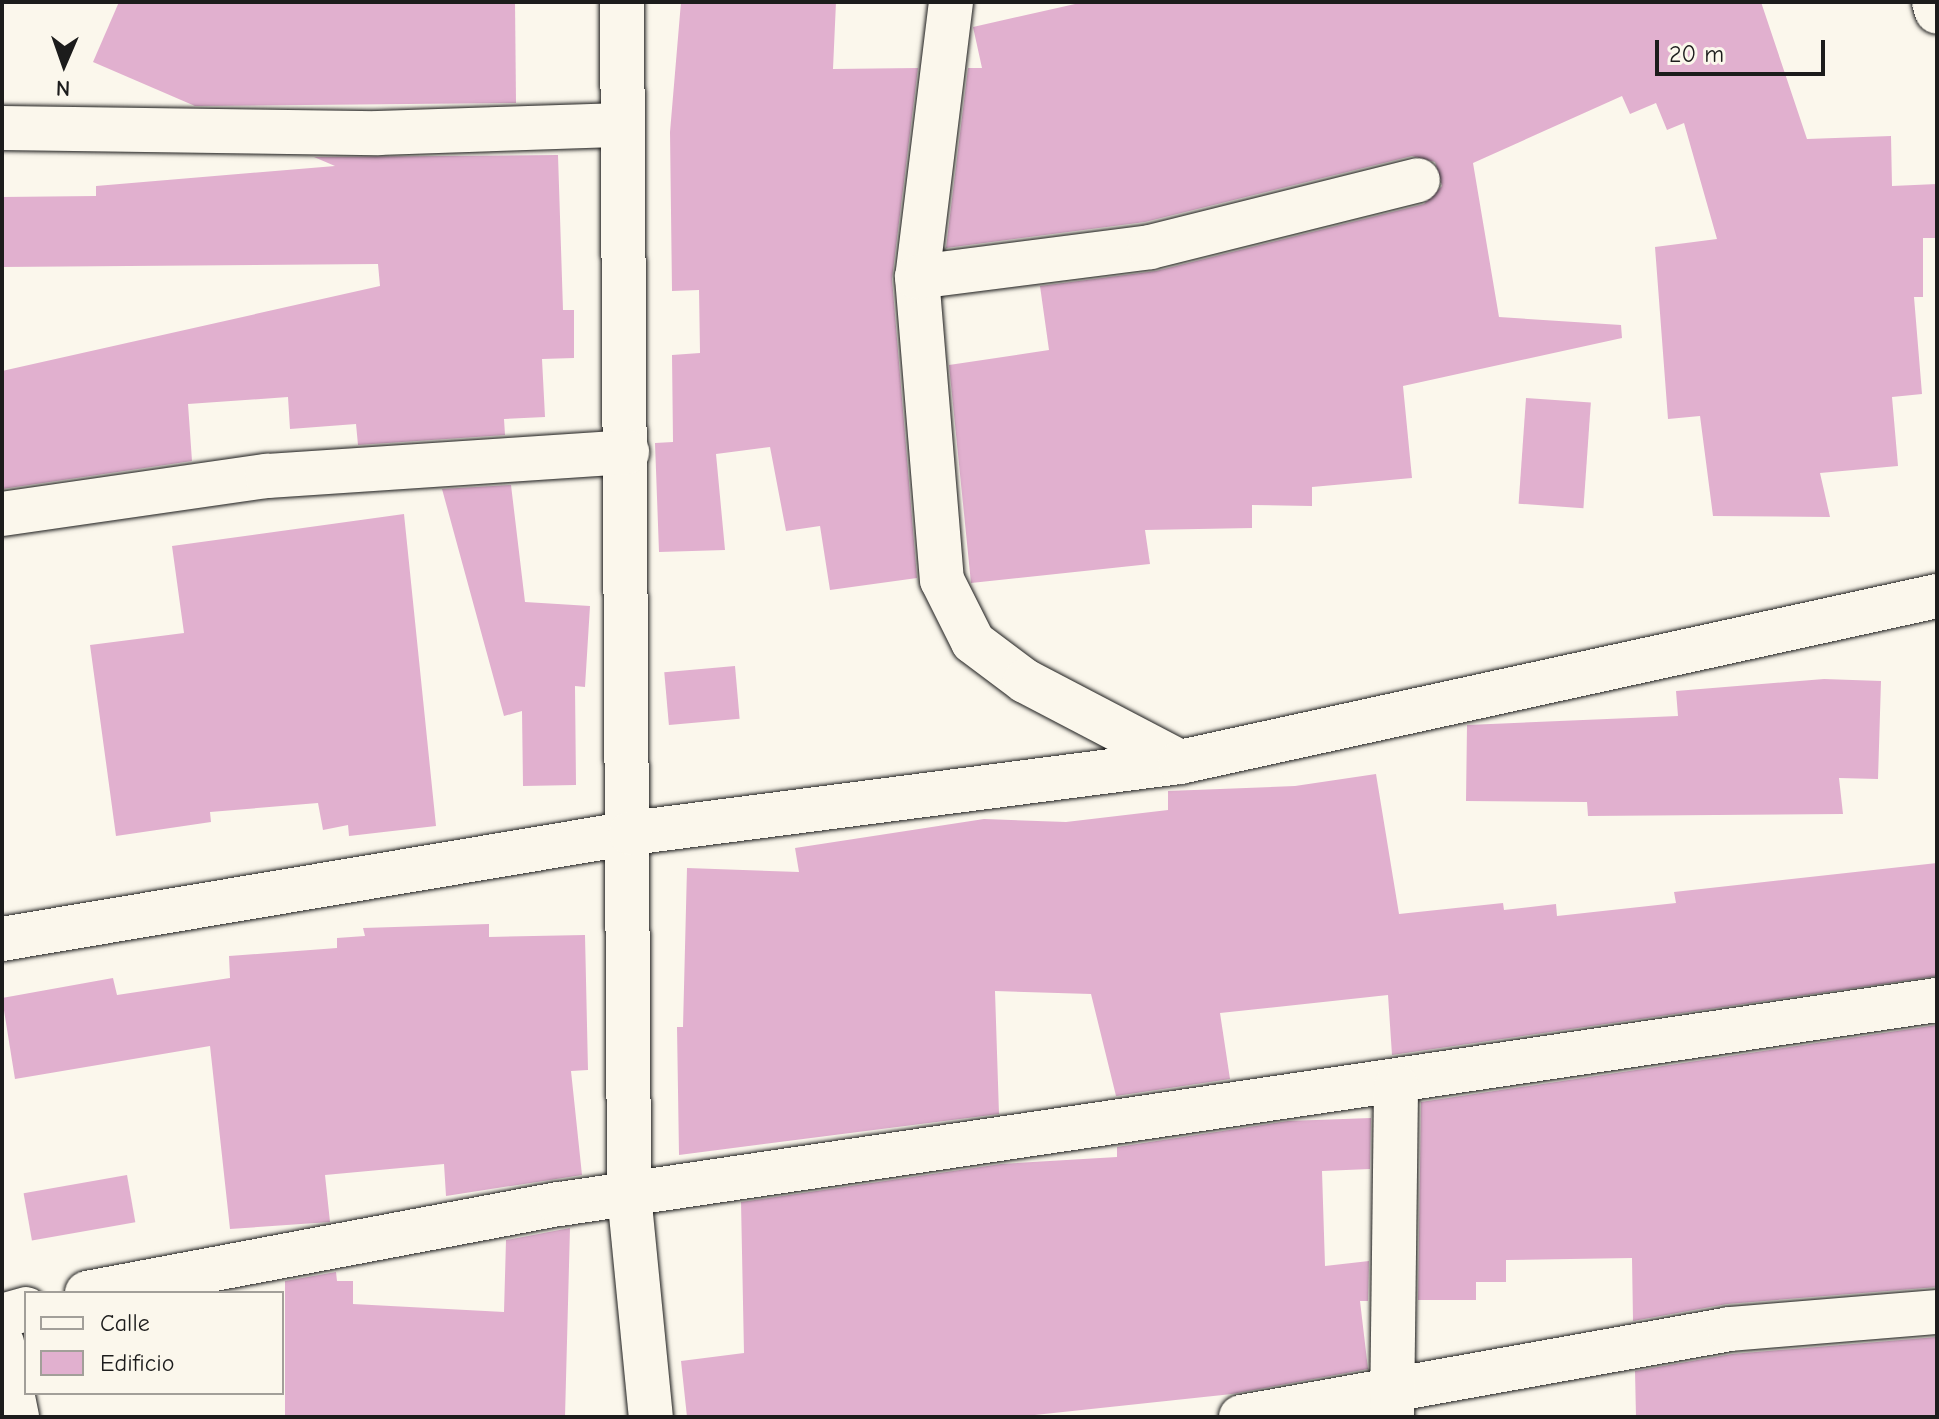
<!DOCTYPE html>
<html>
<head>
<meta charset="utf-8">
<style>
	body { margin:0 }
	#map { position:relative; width:1939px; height:1419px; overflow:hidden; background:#fbf7ec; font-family:"Comic Neue",sans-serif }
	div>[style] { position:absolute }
	.building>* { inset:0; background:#e1b0cf; transform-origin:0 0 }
	.roads { filter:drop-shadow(0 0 2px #1c1c1c) drop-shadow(0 0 2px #1c1c1c) }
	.street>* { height:44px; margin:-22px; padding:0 22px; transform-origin:22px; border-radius:22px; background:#fbf7ec }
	span { translate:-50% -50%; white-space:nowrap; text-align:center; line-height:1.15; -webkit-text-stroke:6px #fbf7ec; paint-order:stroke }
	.frame { position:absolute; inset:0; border:4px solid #1c1c1c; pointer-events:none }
	.legend { position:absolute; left:24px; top:1291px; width:260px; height:104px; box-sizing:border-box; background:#fbf7ec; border:2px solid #a29f99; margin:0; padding:10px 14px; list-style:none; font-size:24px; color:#1c1c1c }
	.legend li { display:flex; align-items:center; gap:16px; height:40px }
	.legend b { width:40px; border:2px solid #a29f99 }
	.north { position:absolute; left:24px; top:24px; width:80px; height:80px; -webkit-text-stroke:6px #fbf7ec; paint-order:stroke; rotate:182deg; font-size:22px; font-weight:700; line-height:32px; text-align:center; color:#1c1c1c }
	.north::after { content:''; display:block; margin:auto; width:28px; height:36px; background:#1c1c1c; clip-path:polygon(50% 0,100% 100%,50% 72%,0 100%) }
	.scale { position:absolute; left:1655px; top:40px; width:170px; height:36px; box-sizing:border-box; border:4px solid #1c1c1c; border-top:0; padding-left:10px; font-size:24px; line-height:28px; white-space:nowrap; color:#1c1c1c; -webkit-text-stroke:6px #fbf7ec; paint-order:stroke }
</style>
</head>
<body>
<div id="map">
	<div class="building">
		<div style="clip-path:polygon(119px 2px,515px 2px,516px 103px,195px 106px,93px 62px)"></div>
		<div style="clip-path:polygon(681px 2px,836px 2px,833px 69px,918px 68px,892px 279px,917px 578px,830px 590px,820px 526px,786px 531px,770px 447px,716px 454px,725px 550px,659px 552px,655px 443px,673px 442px,672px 355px,700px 353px,699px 290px,672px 291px,670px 132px)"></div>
		<div style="clip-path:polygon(1084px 2px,1761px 2px,1807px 139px,1891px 136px,1892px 186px,1937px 184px,1937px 238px,1923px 238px,1923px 297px,1914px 297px,1922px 394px,1892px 397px,1898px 466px,1820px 473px,1830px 517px,1713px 516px,1700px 416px,1668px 419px,1655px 247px,1717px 239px,1684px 123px,1667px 130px,1656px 103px,1630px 114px,1622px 96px,1473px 163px,1499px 317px,1621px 325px,1622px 338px,1403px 386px,1412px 478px,1312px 487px,1312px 506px,1252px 505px,1252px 528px,1145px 530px,1150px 564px,971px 583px,949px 365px,1049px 350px,1040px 286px,1156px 271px,1424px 204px,1442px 186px,1435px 162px,1412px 156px,1145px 222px,946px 248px,968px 68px,982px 68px,973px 27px)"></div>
		<div style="clip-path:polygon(558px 155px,563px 310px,574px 310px,574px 358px,542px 359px,545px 417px,504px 419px,505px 435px,358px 445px,356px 424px,290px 429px,288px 397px,188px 404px,192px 461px,2px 489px,2px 371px,380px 286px,378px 264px,2px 267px,2px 197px,96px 196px,96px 186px,335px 166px,314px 157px)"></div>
		<div style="left:1526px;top:398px;width:65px;height:106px;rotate:4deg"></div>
		<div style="clip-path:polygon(511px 485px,525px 602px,590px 606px,585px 687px,575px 686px,576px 785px,523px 786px,522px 711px,504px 716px,442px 489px)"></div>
		<div style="clip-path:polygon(404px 514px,436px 826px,349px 836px,348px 825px,323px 830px,318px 803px,210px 812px,211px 822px,116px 836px,90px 645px,184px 633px,172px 546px)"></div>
		<div style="left:735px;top:666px;width:53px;height:71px;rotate:85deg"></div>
		<div style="clip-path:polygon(1824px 679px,1881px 681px,1878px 779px,1839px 778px,1843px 814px,1588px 816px,1587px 802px,1466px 801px,1467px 725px,1678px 716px,1676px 691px)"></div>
		<div style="clip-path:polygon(1376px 774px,1399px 914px,1503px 903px,1504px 910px,1556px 904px,1557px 916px,1676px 903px,1674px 892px,1937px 863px,1937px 976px,1392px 1055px,1388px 995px,1220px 1013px,1230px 1079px,1116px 1096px,1091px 994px,995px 991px,999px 1114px,679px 1155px,677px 1027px,683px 1027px,687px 868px,799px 872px,795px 848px,984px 819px,1066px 822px,1168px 810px,1168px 791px,1295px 786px)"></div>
		<div style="clip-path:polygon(489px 924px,489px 937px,585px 935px,588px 1070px,571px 1071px,582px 1175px,446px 1196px,444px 1164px,325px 1175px,330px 1222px,230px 1229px,210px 1046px,15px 1079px,2px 998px,113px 978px,117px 995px,230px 978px,229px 956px,337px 948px,337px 938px,365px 936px,363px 928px)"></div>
		<div style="clip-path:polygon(1937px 1025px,1937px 1287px,1727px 1304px,1633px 1321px,1632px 1258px,1506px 1260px,1506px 1282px,1476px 1282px,1476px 1300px,1418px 1300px,1421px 1102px)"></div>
		<div style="clip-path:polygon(1371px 1118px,1370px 1169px,1322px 1171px,1325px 1266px,1369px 1261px,1368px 1301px,1360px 1301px,1368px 1369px,1232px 1394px,1015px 1417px,687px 1417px,681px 1361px,744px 1353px,741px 1202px,1001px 1164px,1117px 1157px,1117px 1147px,1288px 1121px)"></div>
		<div style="left:127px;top:1175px;width:48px;height:105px;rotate:80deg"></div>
		<div style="clip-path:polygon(570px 1228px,565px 1417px,285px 1417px,285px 1281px,336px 1272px,337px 1281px,353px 1281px,353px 1304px,504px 1312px,506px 1240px)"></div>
		<div style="clip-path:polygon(1937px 1337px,1937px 1417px,1636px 1417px,1635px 1371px,1732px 1354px)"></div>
	</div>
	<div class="roads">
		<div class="street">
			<div style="left:622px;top:2px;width:1192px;rotate:89.66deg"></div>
			<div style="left:629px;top:1194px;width:224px;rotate:84.4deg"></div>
			<div style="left:951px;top:2px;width:277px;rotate:97deg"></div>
			<div style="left:917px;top:277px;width:304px;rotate:85.3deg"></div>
			<div style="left:942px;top:580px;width:69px;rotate:63.4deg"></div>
			<div style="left:973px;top:642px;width:65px;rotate:36.9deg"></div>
			<div style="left:1025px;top:681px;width:175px;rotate:27.6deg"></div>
			<div style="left:1934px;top:2px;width:10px;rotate:73deg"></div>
			<div style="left:2px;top:128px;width:376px;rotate:0.8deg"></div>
			<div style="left:378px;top:133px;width:245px;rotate:-1.9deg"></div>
			<div style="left:917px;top:277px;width:235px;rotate:-7.3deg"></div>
			<div style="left:1150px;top:247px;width:276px;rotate:-14deg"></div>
			<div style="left:2px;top:514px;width:268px;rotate:-8.2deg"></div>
			<div style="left:267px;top:476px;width:361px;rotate:-3.8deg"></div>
			<div style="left:2px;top:939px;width:638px;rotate:-9.57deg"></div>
			<div style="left:631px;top:833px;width:554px;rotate:-7.37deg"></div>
			<div style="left:1180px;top:762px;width:775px;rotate:-12.37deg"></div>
			<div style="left:87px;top:1293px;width:481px;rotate:-10.7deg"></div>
			<div style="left:560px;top:1204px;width:1392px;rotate:-8.43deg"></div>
			<div style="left:2px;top:1316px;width:25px;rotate:-16deg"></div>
			<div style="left:2px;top:1343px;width:76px;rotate:78.5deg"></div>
			<div style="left:1241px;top:1417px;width:496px;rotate:-10.2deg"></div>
			<div style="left:1729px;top:1329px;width:209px;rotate:-4.7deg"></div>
			<div style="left:1392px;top:1417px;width:331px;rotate:-89.3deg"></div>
		</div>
	</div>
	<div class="frame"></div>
	<ul class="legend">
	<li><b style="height:10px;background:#fbf7ec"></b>Calle</li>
	<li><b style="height:22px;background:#e1b0cf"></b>Edificio</li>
	</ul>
	<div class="north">N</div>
	<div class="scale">20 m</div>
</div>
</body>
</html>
